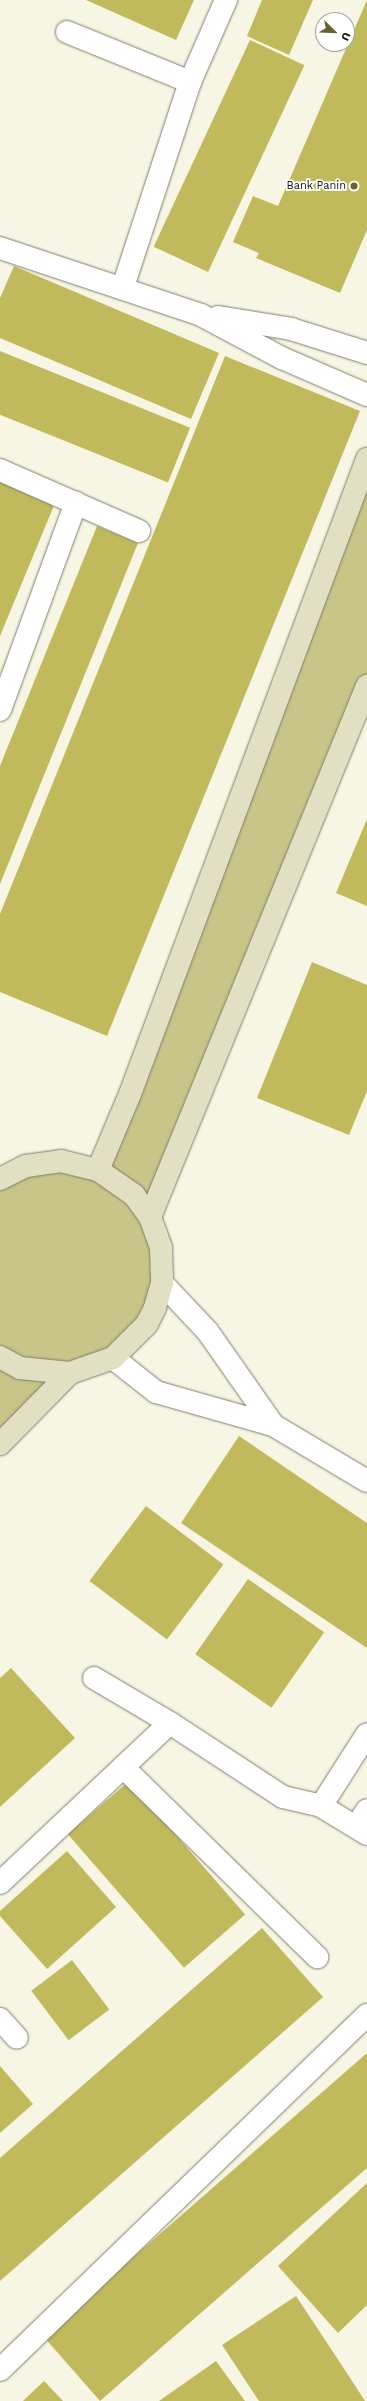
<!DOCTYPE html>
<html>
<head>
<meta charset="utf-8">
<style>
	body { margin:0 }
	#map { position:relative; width:367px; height:2401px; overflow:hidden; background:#f7f6e4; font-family:"Work Sans",sans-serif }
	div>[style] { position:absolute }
	.green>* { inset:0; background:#c8c588 }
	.building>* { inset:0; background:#c0ba5d; transform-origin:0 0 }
	.roads { filter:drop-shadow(0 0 1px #7e7e6d) drop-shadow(0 0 1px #7e7e6d) }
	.street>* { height:22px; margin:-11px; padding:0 11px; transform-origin:11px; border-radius:11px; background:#fff }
	.secondary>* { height:22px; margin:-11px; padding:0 11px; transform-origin:11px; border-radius:11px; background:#e2e0c3 }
	.dots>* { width:11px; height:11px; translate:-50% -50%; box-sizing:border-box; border:2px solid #fff; border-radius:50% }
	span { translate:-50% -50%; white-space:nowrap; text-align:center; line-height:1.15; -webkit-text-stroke:3.5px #fff; paint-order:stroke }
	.poi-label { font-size:11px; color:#171610 }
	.right { translate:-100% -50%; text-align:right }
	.north { position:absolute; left:315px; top:12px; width:40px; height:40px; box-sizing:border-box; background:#fff; border:1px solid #a2a29f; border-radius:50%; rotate:113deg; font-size:11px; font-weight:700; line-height:16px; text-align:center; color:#171610 }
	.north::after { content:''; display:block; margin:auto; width:14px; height:18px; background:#65622f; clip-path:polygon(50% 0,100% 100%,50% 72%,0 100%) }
</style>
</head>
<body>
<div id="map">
	<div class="green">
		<div style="clip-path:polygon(367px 459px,367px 686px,150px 1217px,161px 1248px,147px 1324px,70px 1373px,0 1444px,0 1179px,26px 1166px,98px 1170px)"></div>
	</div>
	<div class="building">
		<div style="clip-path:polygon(86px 0,194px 0,176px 40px)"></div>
		<div style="clip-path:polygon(262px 0,313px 0,289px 55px,247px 36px)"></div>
		<div style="clip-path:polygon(367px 0,367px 230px,340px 293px,256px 258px,259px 253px,233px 242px,253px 196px,278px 206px)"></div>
		<div style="left:250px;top:40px;width:60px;height:228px;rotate:25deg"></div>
		<div style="clip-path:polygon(14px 266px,219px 353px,191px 419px,0 338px,0 298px)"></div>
		<div style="left:0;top:351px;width:205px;height:59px;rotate:22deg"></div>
		<div style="clip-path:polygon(225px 356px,360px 411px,107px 1036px,0 992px,0 914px)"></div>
		<div style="clip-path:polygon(0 481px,55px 503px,0 636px)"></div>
		<div style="clip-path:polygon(97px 526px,138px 543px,0 884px,0 766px)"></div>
		<div style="clip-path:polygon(367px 819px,367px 906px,336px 893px)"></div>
		<div style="clip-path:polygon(312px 962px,367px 985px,367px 1091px,349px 1135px,257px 1098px)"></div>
		<div style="clip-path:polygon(239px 1436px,367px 1523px,367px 1648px,181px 1523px)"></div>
		<div style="left:146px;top:1506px;width:97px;height:94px;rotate:37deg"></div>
		<div style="left:248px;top:1579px;width:93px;height:92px;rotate:35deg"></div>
		<div style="clip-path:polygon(11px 1668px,75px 1738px,0 1807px,0 1678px)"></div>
		<div style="left:129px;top:1781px;width:177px;height:81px;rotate:49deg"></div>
		<div style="clip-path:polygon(67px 1851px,116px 1907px,47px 1969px,0 1916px,0 1911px)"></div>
		<div style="clip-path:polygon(262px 1928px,323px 1997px,0 2281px,0 2158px)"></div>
		<div style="left:72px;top:1960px;width:62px;height:51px;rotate:53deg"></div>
		<div style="clip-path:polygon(367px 2053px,367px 2168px,100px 2401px,43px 2336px)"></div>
		<div style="clip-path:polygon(0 2066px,33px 2104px,0 2133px)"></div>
		<div style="clip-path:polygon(367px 2183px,367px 2305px,338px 2333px,278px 2266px)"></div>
		<div style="clip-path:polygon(296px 2296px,339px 2361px,365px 2401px,259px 2401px,222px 2345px)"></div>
		<div style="clip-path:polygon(216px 2361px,245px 2401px,159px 2401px)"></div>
		<div style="clip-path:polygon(44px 2381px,63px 2401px,23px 2401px)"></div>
	</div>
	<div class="roads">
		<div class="street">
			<div style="left:67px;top:32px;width:133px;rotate:22.1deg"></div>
			<div style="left:0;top:248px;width:212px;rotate:18.4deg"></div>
			<div style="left:201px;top:315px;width:92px;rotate:28deg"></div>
			<div style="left:282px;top:358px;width:93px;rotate:23.5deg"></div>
			<div style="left:123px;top:287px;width:216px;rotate:-71.9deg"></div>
			<div style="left:190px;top:82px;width:90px;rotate:-66.3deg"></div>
			<div style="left:218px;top:317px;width:74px;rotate:9.3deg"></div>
			<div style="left:291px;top:329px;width:80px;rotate:17.5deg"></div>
			<div style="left:0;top:470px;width:152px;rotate:23.7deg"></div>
			<div style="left:0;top:710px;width:221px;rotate:-69.9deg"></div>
			<div style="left:162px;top:1283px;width:67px;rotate:46.8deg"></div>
			<div style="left:208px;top:1332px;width:113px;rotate:55deg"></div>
			<div style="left:113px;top:1358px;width:55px;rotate:38.3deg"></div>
			<div style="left:156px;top:1392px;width:122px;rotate:15.8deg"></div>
			<div style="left:273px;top:1425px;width:109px;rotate:30.8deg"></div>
			<div style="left:94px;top:1678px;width:88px;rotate:30.6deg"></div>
			<div style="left:123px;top:1767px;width:272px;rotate:44.4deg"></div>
			<div style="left:321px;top:1806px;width:85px;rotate:-57.4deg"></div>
			<div style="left:356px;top:1827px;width:20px;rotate:-57deg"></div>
			<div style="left:0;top:1883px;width:233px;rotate:-43.3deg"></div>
			<div style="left:170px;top:1723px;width:135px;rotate:33.2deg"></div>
			<div style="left:283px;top:1797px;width:39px;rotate:13deg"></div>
			<div style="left:321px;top:1806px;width:54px;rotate:31.3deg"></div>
			<div style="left:0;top:2019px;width:25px;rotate:48deg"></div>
			<div style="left:0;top:2370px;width:511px;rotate:-44.05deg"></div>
		</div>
		<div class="secondary">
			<div style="left:98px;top:1170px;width:82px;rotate:-67.2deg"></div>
			<div style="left:130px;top:1094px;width:678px;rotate:-69.53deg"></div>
			<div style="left:0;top:1179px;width:29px;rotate:-27deg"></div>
			<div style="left:26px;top:1166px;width:35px;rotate:-8deg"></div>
			<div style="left:61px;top:1161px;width:38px;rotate:14deg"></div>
			<div style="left:98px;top:1170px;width:44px;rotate:34.8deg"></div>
			<div style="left:134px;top:1195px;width:27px;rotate:54deg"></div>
			<div style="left:150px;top:1217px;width:33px;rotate:70deg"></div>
			<div style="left:161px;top:1248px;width:35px;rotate:88deg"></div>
			<div style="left:162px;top:1283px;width:26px;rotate:106deg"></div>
			<div style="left:155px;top:1308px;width:18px;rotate:117deg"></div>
			<div style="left:147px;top:1324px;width:48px;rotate:135deg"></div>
			<div style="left:113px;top:1358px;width:46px;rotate:160.8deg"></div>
			<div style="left:70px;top:1373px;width:100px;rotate:134.6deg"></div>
			<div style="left:150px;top:1217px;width:574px;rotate:-67.77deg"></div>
			<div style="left:0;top:1357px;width:23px;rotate:29deg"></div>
			<div style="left:20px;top:1368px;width:50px;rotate:5.7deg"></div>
		</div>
	</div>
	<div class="dots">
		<div style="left:354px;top:186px;background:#65622f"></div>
	</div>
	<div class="poi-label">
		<span class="right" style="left:346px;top:186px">Bank Panin</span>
	</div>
	<div class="north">U</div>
</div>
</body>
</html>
